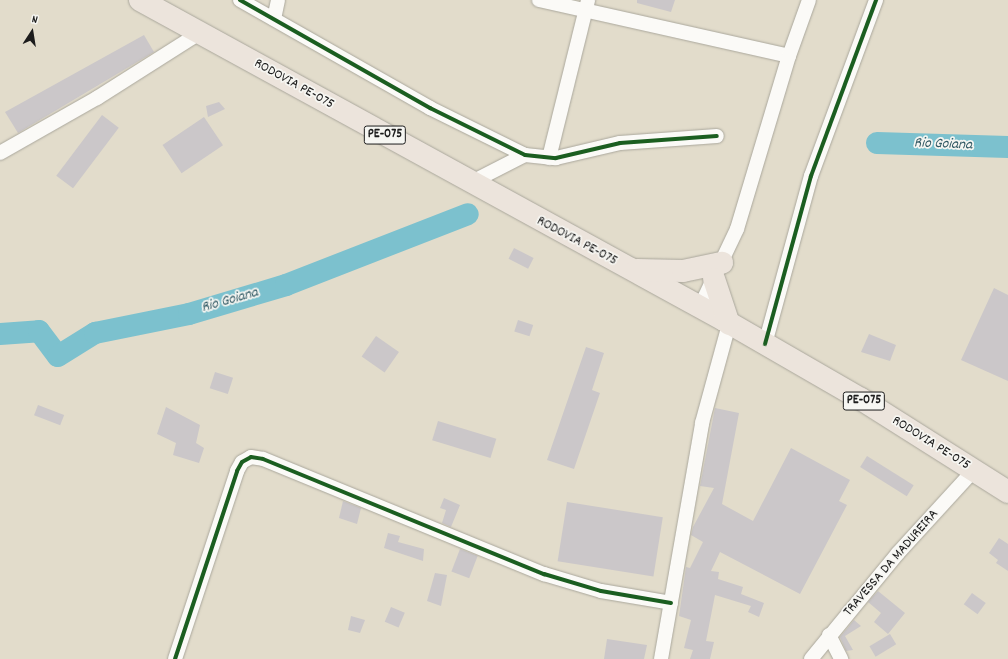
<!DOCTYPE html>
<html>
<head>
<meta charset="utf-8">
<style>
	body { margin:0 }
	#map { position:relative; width:1008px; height:659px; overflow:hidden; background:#e2dccb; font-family:Dekko,sans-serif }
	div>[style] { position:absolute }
	.river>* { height:22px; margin:-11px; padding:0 11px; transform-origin:11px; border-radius:11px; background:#7cc1ce }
	.building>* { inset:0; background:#cbc7c9; transform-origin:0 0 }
	.roads { filter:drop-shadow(0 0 1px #aaa79c) drop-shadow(0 0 1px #aaa79c) }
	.street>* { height:14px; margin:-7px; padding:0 7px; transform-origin:7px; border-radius:7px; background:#fbfaf7 }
	.primary>* { height:22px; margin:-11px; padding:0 11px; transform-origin:11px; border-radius:11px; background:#ece4dc }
	.cycleway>* { height:4px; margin:-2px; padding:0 2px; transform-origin:2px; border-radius:2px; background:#1b5e20 }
	span { translate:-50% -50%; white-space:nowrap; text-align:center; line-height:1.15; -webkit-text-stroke:3.5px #f6f6f2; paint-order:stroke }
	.shield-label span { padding:1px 3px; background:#f6f6f2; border:1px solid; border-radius:3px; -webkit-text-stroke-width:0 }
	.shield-label { font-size:13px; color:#1c1c1c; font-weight:700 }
	.street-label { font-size:14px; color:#1c1c1c }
	.water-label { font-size:15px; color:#315964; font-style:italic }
	.north { position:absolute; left:12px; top:12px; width:40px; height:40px; -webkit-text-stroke:3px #f6f6f2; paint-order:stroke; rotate:12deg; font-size:11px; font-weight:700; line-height:16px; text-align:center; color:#1c1c1c }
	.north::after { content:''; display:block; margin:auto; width:14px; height:18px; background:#1c1c1c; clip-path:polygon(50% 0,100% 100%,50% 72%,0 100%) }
</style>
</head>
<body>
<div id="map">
	<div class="river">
		<div style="left:877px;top:143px;width:131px;rotate:1.7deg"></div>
		<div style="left:0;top:334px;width:39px;rotate:-4deg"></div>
		<div style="left:39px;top:331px;width:31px;rotate:53deg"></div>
		<div style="left:58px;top:356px;width:44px;rotate:-31.9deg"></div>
		<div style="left:95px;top:333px;width:96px;rotate:-11.4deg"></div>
		<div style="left:189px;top:314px;width:101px;rotate:-16.6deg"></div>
		<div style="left:286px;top:285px;width:195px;rotate:-21.3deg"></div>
	</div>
	<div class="building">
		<div style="clip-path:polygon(637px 0,675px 0,671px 12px,637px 3px)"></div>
		<div style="clip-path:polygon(144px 35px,154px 52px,18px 133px,5px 112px)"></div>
		<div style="clip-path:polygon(219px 102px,225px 109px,208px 117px,206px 106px)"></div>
		<div style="left:102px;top:115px;width:21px;height:76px;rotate:37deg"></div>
		<div style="left:204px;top:117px;width:34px;height:50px;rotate:56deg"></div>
		<div style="left:514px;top:248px;width:22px;height:12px;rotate:27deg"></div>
		<div style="clip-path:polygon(994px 288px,1008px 295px,1008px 381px,961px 360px)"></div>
		<div style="left:518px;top:320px;width:16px;height:12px;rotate:18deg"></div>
		<div style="clip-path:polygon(869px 334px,896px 345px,890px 361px,861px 352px)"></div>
		<div style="left:376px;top:336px;width:28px;height:25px;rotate:35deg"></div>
		<div style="clip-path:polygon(586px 347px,604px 353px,592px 390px,600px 393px,574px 469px,547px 460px)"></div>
		<div style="left:215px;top:372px;width:19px;height:17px;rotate:18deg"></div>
		<div style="left:38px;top:405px;width:28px;height:11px;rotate:21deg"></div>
		<div style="clip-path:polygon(166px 407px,200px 425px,196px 443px,204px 448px,199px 463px,173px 455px,176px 443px,157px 434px)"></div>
		<div style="clip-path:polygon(715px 408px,739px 413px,722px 504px,753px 521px,791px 448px,850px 480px,839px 501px,847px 505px,800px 594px,720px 552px,711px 571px,719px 572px,718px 579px,743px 587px,741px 594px,764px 603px,759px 617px,748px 612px,751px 606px,715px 595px,706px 641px,714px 642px,710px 659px,690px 659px,693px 650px,684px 648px,691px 620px,679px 616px,686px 567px,690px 568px,703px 542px,691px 535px,693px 527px,714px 488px,700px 486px)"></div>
		<div style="left:438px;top:421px;width:61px;height:20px;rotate:17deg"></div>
		<div style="left:867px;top:456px;width:55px;height:13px;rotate:32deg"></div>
		<div style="clip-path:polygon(444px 498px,460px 505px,451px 527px,442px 523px,446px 510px,440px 508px)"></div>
		<div style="clip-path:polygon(343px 501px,361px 508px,357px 524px,339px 518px)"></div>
		<div style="left:567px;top:502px;width:97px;height:60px;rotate:9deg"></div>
		<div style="clip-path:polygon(388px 533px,400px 536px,398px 542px,424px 549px,423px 561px,384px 548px)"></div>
		<div style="clip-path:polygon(999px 538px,1008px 544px,1008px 571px,996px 563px,998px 560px,989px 553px)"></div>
		<div style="left:460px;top:549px;width:19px;height:24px;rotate:21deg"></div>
		<div style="clip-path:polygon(435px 573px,447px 575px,441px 606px,427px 601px)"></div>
		<div style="clip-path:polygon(878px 591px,905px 613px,888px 634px,874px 622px,881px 613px,868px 602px)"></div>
		<div style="left:972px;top:593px;width:17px;height:14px;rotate:36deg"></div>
		<div style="left:391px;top:607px;width:15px;height:16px;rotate:23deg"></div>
		<div style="clip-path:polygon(351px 616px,365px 620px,360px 633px,348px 630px)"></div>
		<div style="clip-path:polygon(854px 620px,861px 626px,845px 636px,853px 650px,846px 651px,840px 637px)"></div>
		<div style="left:890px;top:634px;width:12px;height:24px;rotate:59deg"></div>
		<div style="clip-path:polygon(607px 639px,647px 645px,644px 659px,604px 659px)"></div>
	</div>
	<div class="roads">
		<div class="street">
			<div style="left:240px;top:0;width:219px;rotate:29.6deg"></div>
			<div style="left:430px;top:108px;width:106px;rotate:26.3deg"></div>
			<div style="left:525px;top:155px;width:31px;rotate:6deg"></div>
			<div style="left:556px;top:158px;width:66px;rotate:-13.2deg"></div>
			<div style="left:620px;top:143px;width:97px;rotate:-4.1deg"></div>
			<div style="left:539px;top:0;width:256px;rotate:12.6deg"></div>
			<div style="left:274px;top:19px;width:19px;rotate:-78deg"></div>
			<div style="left:0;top:153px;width:112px;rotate:-29.6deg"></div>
			<div style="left:97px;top:98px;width:123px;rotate:-32.4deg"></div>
			<div style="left:549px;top:158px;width:163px;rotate:-76.1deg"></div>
			<div style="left:470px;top:183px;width:62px;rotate:-27deg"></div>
			<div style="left:700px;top:307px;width:86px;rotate:-64.6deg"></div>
			<div style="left:737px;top:229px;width:181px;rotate:-73.3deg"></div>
			<div style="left:789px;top:56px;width:59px;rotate:-70.3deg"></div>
			<div style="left:765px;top:344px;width:174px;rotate:-74.7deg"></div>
			<div style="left:811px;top:176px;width:188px;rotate:-69.7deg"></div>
			<div style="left:829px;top:635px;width:27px;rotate:63deg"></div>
			<div style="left:175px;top:659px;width:198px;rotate:-71.7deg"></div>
			<div style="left:237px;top:471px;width:10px;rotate:-61deg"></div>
			<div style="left:242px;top:462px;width:10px;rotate:-29deg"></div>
			<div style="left:251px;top:457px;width:12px;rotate:9deg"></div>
			<div style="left:263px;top:459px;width:304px;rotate:22.3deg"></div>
			<div style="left:544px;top:574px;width:59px;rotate:16.6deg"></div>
			<div style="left:601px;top:591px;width:71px;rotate:9.7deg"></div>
			<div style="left:661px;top:659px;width:240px;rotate:-80.1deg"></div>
			<div style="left:702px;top:423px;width:103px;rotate:-74.7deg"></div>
			<div style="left:811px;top:659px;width:137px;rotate:-50.6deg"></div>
			<div style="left:898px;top:553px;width:113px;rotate:-47.5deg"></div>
		</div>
		<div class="primary">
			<div style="left:140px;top:0;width:666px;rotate:28.72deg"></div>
			<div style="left:724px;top:320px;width:158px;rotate:30deg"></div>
			<div style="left:861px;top:399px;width:174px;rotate:32.3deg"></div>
			<div style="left:637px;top:270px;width:46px;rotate:1.2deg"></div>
			<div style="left:683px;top:271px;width:40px;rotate:-12deg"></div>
			<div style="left:714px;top:279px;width:47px;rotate:71.6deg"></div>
		</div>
	</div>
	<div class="cycleway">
		<div style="left:240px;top:0;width:219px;rotate:29.6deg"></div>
		<div style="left:430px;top:108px;width:106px;rotate:26.3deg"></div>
		<div style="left:525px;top:155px;width:31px;rotate:6deg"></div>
		<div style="left:556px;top:158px;width:66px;rotate:-13.2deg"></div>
		<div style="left:620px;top:143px;width:97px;rotate:-4.1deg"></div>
		<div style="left:765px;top:344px;width:174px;rotate:-74.7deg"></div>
		<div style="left:811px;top:176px;width:188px;rotate:-69.7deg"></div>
		<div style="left:175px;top:659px;width:198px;rotate:-71.7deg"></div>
		<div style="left:237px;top:471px;width:10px;rotate:-61deg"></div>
		<div style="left:242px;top:462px;width:10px;rotate:-29deg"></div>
		<div style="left:251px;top:457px;width:12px;rotate:9deg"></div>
		<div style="left:263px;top:459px;width:304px;rotate:22.3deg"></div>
		<div style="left:544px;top:574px;width:59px;rotate:16.6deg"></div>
		<div style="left:601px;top:591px;width:71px;rotate:9.7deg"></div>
	</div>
	<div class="shield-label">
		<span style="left:385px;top:135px">PE-075</span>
		<span style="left:864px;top:401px">PE-075</span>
	</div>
	<div class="street-label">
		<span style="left:294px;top:84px;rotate:29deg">RODOVIA PE-075</span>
		<span style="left:577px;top:241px;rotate:28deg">RODOVIA PE-075</span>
		<span style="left:931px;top:443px;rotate:32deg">RODOVIA PE-075</span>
		<span style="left:891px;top:563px;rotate:-49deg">TRAVESSA DA MADUREIRA</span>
	</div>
	<div class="water-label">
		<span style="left:943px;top:145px;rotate:2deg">Rio Goiana</span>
		<span style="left:230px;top:301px;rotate:-16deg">Rio Goiana</span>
	</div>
	<div class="north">N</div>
</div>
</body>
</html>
